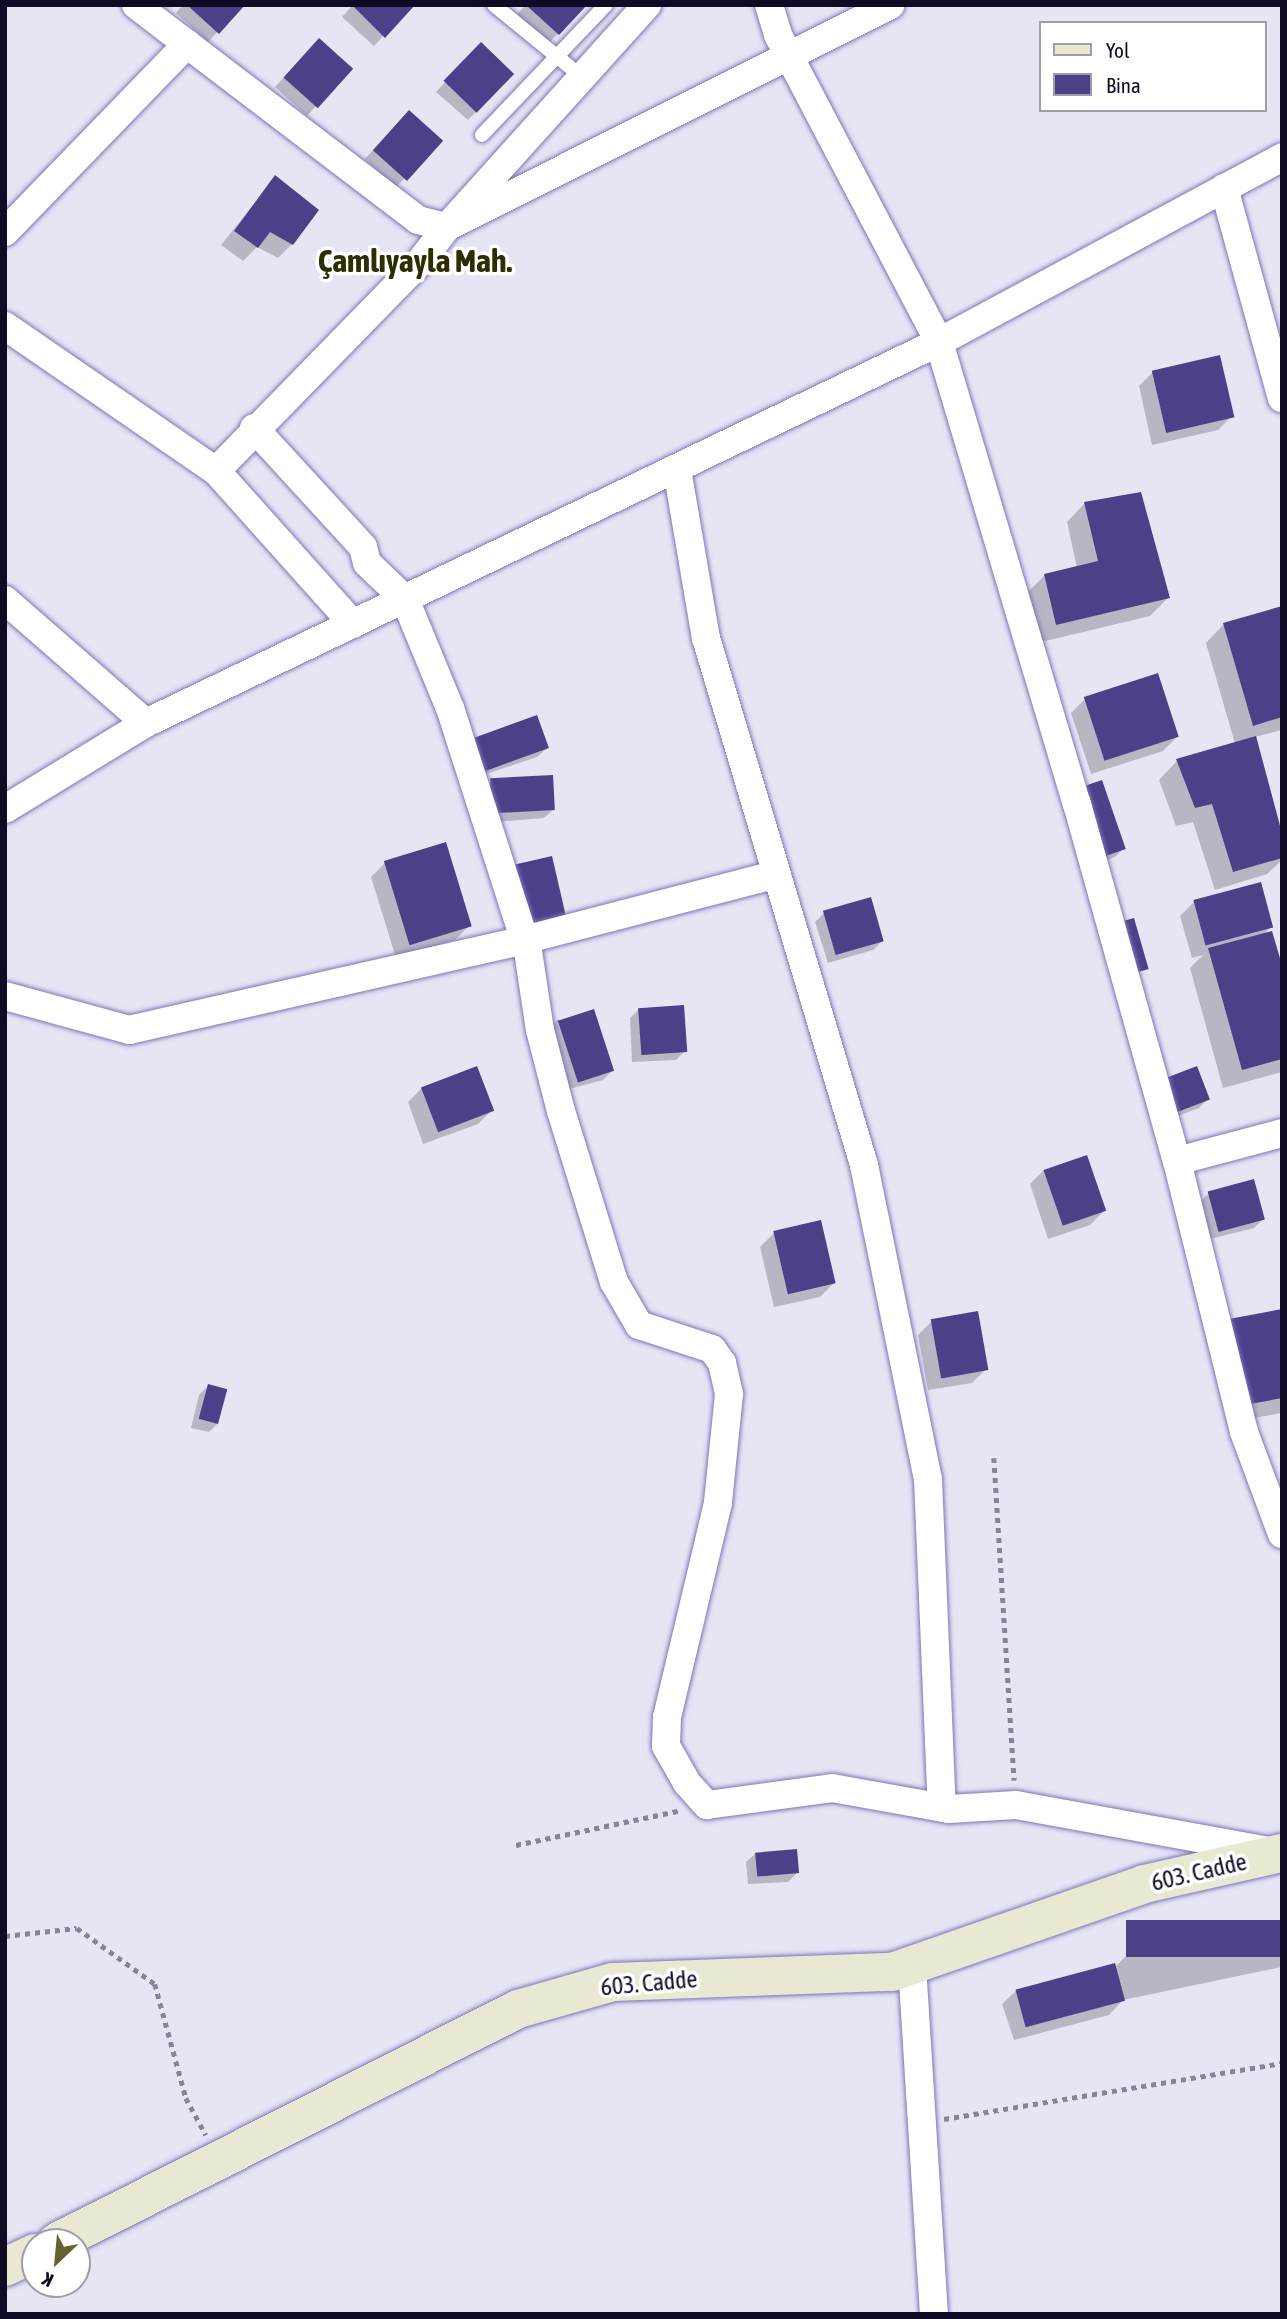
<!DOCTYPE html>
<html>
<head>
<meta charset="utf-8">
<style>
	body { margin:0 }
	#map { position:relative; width:1287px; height:2319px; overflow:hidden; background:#e5e5f4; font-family:"Asap Condensed",sans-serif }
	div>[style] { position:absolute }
	.shadow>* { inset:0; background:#0003; transform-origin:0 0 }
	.building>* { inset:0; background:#4c4089; transform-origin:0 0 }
	.path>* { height:4.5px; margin-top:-2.25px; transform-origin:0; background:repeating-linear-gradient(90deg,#868498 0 5px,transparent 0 10px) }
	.roads { filter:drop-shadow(0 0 2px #7c75ba) drop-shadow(0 0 2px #7c75ba) }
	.lane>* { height:14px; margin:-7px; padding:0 7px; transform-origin:7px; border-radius:7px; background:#fff }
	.street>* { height:28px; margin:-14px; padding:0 14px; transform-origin:14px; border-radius:14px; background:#fff }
	.secondary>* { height:38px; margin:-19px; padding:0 19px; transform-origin:19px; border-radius:19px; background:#e8e8d3 }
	span { translate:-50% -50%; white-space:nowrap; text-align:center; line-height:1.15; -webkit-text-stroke:7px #fff; paint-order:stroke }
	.street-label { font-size:24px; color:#100b25 }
	.district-label { font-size:32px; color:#2e2d02; font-weight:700 }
	.frame { position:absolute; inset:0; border:7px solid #100b25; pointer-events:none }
	.legend { position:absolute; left:1039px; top:21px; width:228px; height:91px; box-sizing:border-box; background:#fff; border:2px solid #9f9da8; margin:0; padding:9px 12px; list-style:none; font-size:21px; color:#100b25 }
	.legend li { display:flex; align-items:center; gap:14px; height:35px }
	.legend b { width:35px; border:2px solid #9f9da8 }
	.north { position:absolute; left:21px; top:2228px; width:70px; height:70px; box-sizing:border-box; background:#fff; border:2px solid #9f9da8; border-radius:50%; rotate:206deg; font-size:19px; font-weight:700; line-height:28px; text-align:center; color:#100b25 }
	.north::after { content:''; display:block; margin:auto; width:24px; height:32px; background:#646330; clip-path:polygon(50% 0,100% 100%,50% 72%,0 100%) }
</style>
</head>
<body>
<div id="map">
	<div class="shadow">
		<div style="clip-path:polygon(183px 5px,242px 5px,208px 42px,176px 13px)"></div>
		<div style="clip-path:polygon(353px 5px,412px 5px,374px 46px,342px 17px)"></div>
		<div style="clip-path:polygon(526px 5px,584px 5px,549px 43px,517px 14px)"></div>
		<div style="clip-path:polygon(481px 44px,477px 111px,468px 120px,436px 92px)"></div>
		<div style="clip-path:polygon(310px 49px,350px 69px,307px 116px,275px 87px)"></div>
		<div style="left:410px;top:112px;width:42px;height:65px;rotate:44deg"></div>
		<div style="clip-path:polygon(275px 178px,292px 244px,278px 258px,257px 247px,243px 261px,221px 245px)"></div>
		<div style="clip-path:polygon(1153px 372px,1232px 416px,1218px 430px,1152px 445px,1139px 386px)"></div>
		<div style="clip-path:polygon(1085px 503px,1168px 598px,1150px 616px,1037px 643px,1026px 594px,1045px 575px,1077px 568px,1067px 522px)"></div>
		<div style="clip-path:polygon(1282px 608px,1282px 730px,1255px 737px,1282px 840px,1282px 860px,1267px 874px,1215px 890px,1193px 822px,1176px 826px,1159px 780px,1177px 761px,1235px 744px,1206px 643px,1224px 624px)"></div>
		<div style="clip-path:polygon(1085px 699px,1177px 737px,1163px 751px,1091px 774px,1071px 713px)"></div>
		<div style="clip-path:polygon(464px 747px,547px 748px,537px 757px,474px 778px)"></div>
		<div style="clip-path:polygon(491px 782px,554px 809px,544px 818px,484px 823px,481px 791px)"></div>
		<div style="clip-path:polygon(1077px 791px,1124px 848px,1115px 857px,1090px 866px)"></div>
		<div style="clip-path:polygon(385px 863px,469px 926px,455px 940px,396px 958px,371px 877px)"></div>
		<div style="clip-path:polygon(1194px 902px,1271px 927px,1263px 935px,1282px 972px,1282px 1072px,1223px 1088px,1190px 968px,1203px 955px,1192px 958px,1180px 916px)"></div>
		<div style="clip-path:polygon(824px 913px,882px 941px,873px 950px,828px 963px,815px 922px)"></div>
		<div style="clip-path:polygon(639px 1009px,685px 1051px,676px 1060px,632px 1062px,630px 1018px)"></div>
		<div style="clip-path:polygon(558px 1019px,612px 1071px,603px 1080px,565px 1090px,549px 1028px)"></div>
		<div style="clip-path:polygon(422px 1088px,492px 1110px,478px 1124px,423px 1144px,408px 1102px)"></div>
		<div style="clip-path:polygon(1154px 1090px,1208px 1099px,1199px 1108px,1165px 1121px)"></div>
		<div style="clip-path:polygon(1044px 1170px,1104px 1211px,1090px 1225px,1048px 1239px,1030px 1184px)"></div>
		<div style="clip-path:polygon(1209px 1193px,1263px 1219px,1254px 1228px,1210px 1239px,1200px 1202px)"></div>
		<div style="clip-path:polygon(774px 1233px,834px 1283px,820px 1297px,774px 1307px,760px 1247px)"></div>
		<div style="clip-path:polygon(1282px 1311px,1282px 1413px,1227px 1423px,1211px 1339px)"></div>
		<div style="clip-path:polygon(932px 1321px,986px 1369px,972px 1383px,928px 1390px,918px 1335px)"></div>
		<div style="clip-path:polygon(208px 1386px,218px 1423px,209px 1432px,191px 1428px,199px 1395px)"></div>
		<div style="clip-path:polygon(756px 1853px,797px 1873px,788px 1882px,748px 1884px,746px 1862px)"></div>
		<div style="clip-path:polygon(1282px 1922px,1282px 1967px,1123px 2000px,1109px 2015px,1014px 2040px,1002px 2004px,1016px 1991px,1114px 1968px,1129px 1953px)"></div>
	</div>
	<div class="building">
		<div style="clip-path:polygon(187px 5px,245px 5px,219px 34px)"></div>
		<div style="clip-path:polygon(352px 5px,415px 5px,385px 38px)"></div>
		<div style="clip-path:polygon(526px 5px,587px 5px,559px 35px)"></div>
		<div style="left:319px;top:38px;width:46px;height:53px;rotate:42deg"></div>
		<div style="left:481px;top:42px;width:46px;height:54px;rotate:44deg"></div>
		<div style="left:409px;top:110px;width:46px;height:54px;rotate:42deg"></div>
		<div style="clip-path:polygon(275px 175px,319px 210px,293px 245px,270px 232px,258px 248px,234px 231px)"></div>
		<div style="left:1220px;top:355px;width:64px;height:70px;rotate:77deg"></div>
		<div style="clip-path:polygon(1141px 492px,1170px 598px,1056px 625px,1044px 574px,1098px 561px,1084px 502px)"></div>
		<div style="clip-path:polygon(1282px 606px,1282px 717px,1253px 726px,1223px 623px)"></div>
		<div style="left:1158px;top:673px;width:67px;height:78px;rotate:72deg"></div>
		<div style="left:537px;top:715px;width:35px;height:69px;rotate:70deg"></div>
		<div style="clip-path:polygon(1256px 736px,1282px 833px,1282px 858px,1233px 872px,1212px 804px,1195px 808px,1176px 759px)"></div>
		<div style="left:553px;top:775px;width:35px;height:63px;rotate:87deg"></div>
		<div style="left:1102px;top:780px;width:73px;height:28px;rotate:71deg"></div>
		<div style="left:446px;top:842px;width:88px;height:65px;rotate:73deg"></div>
		<div style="left:552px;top:856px;width:67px;height:40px;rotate:77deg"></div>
		<div style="left:1261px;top:882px;width:47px;height:70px;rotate:75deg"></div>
		<div style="left:871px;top:897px;width:46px;height:50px;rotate:74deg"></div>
		<div style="left:1134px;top:918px;width:53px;height:22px;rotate:74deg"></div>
		<div style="clip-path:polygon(1272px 931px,1282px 965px,1282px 1059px,1242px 1070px,1208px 948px)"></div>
		<div style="left:684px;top:1005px;width:47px;height:46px;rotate:86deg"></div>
		<div style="left:594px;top:1009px;width:65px;height:38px;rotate:72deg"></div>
		<div style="left:477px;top:1066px;width:48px;height:60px;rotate:69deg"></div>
		<div style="left:1197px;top:1066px;width:36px;height:37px;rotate:69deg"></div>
		<div style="left:1087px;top:1155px;width:59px;height:46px;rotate:71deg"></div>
		<div style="left:1254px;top:1179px;width:42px;height:48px;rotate:75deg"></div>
		<div style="left:821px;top:1220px;width:65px;height:49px;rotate:77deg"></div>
		<div style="clip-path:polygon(1282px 1309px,1282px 1398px,1245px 1405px,1229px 1319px)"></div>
		<div style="left:978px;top:1311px;width:60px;height:48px;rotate:80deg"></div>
		<div style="left:208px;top:1384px;width:20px;height:36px;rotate:15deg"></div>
		<div style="left:797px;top:1849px;width:24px;height:42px;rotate:85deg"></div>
		<div style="left:1282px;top:1920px;width:37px;height:156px;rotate:90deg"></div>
		<div style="left:1115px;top:1963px;width:39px;height:103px;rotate:75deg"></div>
	</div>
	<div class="path">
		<div style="left:994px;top:1458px;width:323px;rotate:86.4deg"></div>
		<div style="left:516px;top:1845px;width:166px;rotate:-11.9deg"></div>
		<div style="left:5px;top:1936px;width:72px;rotate:-6.3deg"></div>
		<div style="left:77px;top:1928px;width:96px;rotate:35.7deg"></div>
		<div style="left:155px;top:1984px;width:118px;rotate:74.8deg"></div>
		<div style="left:186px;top:2098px;width:42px;rotate:61.6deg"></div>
		<div style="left:944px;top:2119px;width:343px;rotate:-9.4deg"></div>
	</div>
	<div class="roads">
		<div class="lane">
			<div style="left:494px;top:5px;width:114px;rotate:39.3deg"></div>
			<div style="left:482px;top:135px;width:180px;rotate:-46.4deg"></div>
		</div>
		<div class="street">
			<div style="left:136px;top:5px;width:64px;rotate:37.4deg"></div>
			<div style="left:769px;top:5px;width:31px;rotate:73deg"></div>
			<div style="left:778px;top:35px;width:347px;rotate:62.3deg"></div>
			<div style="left:939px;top:342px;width:482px;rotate:73.4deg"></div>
			<div style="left:1077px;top:804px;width:371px;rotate:74.4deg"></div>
			<div style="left:1177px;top:1161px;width:279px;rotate:76.1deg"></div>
			<div style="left:1244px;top:1432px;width:109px;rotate:69.6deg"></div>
			<div style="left:1224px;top:188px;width:218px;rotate:74.6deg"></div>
			<div style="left:5px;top:232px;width:262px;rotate:-45.9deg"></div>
			<div style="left:187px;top:44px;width:290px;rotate:37.3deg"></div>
			<div style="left:418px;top:220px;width:30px;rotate:14deg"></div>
			<div style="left:447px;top:227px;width:299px;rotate:-48deg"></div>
			<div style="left:5px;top:326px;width:256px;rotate:34.5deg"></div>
			<div style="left:254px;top:428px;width:161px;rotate:47.5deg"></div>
			<div style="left:363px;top:547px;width:16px;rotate:76deg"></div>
			<div style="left:367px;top:563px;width:52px;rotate:43.5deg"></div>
			<div style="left:405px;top:599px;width:118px;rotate:67.6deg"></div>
			<div style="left:450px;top:708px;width:255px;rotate:72.2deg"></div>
			<div style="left:528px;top:951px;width:80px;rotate:81.4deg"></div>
			<div style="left:540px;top:1030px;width:84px;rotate:75.5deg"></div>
			<div style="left:561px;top:1111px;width:179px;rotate:72.8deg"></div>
			<div style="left:614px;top:1282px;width:50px;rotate:59.8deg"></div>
			<div style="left:639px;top:1325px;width:77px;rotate:18.2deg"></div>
			<div style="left:712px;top:1349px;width:17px;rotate:54deg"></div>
			<div style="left:722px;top:1363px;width:32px;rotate:77deg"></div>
			<div style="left:729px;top:1394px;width:110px;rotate:95.8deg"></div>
			<div style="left:718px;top:1503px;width:220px;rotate:103.4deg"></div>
			<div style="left:667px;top:1717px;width:29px;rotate:92deg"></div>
			<div style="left:666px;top:1746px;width:43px;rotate:60.4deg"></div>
			<div style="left:687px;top:1783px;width:30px;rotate:48deg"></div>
			<div style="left:707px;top:1805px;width:126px;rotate:-7.7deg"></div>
			<div style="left:832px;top:1788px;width:119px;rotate:10.2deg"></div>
			<div style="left:949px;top:1809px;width:67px;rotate:-3.4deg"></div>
			<div style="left:1016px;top:1805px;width:257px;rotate:10.3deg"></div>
			<div style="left:677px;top:469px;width:171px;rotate:80.3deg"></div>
			<div style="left:706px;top:638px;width:550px;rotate:73.31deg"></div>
			<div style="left:864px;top:1165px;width:320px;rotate:78.5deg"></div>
			<div style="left:928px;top:1479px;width:329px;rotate:87.6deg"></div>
			<div style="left:5px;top:600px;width:187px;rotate:41.1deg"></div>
			<div style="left:353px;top:624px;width:205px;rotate:-131.8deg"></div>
			<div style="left:216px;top:471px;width:291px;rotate:-45.7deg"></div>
			<div style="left:419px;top:263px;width:46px;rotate:-52.1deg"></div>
			<div style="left:447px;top:227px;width:496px;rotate:-26.6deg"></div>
			<div style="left:5px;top:809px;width:165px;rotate:-31.4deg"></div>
			<div style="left:146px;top:723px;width:880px;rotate:-25.66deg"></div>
			<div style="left:939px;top:342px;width:390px;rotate:-28.3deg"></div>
			<div style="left:5px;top:996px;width:129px;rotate:15.3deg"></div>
			<div style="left:129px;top:1030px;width:405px;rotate:-12.8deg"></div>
			<div style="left:524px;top:940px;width:261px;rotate:-14.6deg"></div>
			<div style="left:1177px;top:1161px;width:109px;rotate:-14.9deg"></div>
			<div style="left:912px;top:1965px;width:350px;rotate:86.4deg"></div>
		</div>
		<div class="secondary">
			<div style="left:57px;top:2242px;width:517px;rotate:-26.81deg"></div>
			<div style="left:518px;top:2009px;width:99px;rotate:-15.9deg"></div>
			<div style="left:613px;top:1982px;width:279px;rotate:-2.1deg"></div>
			<div style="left:892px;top:1972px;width:267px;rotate:-19.2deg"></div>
			<div style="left:1144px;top:1884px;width:141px;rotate:-12.7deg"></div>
			<div style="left:5px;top:2267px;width:33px;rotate:-25deg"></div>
		</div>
	</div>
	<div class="street-label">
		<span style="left:1199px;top:1872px;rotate:-13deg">603. Cadde</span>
		<span style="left:649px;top:1983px;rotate:-5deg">603. Cadde</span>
	</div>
	<div class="district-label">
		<span style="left:415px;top:261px">Çamlıyayla Mah.</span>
	</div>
	<div class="frame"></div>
	<ul class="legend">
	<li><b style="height:9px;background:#e8e8d3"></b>Yol</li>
	<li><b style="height:19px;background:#4c4089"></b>Bina</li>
	</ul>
	<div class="north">K</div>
</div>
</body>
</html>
